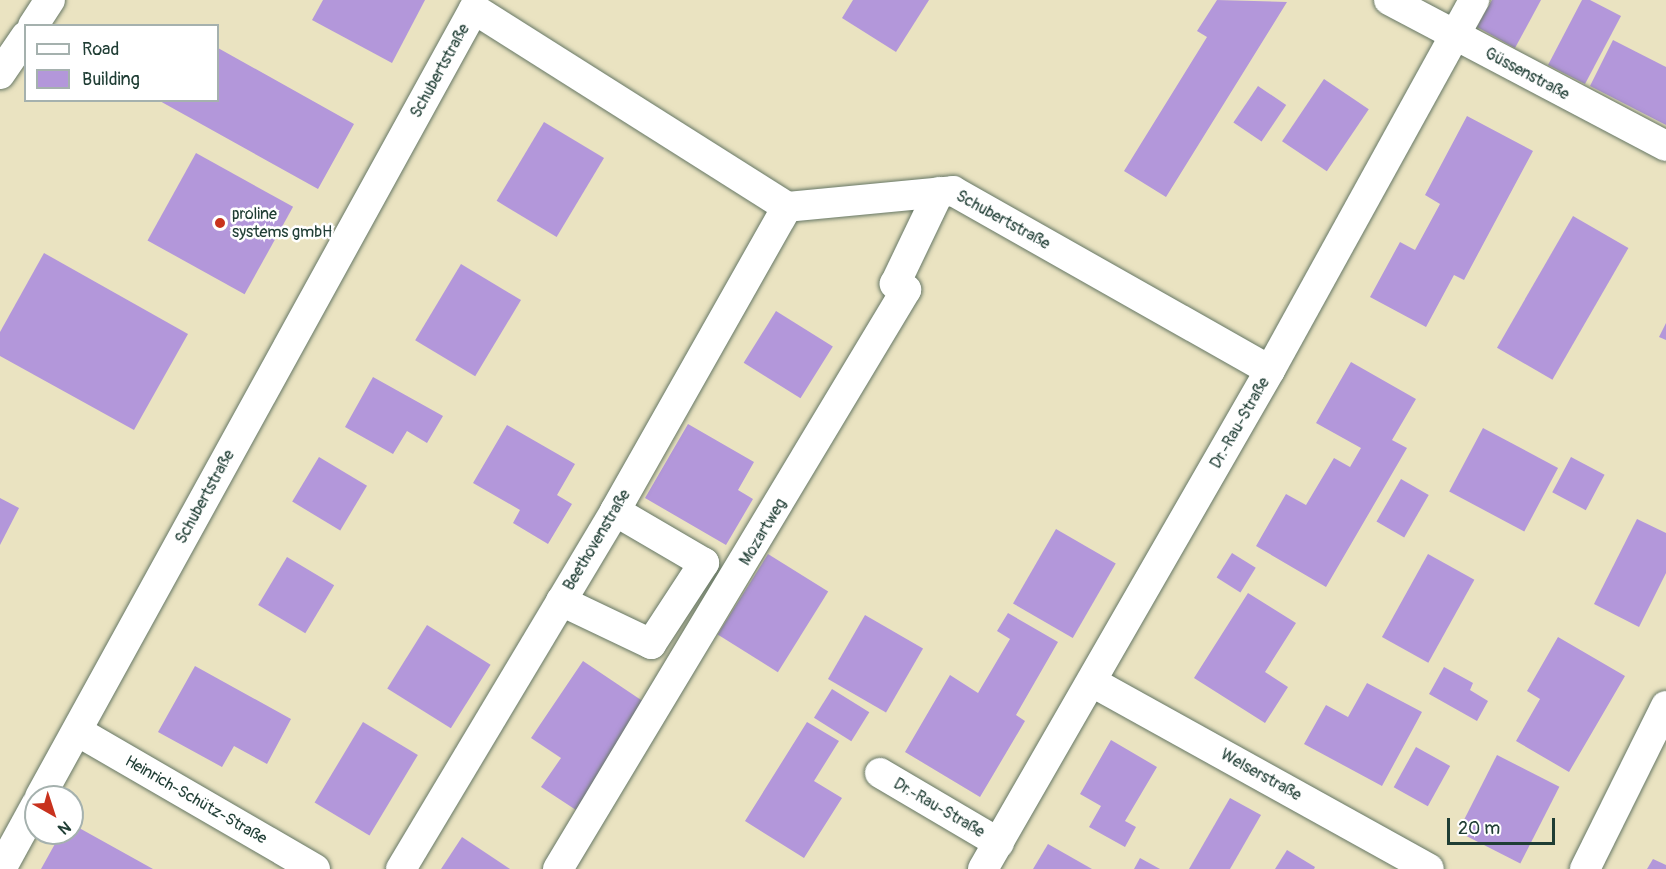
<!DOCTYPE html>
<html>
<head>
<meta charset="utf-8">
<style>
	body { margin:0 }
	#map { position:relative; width:1666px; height:869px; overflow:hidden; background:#eae3c1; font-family:Pangolin,sans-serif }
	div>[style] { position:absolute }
	.building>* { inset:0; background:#b397da; transform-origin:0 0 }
	.roads { filter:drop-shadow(0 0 2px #667765) drop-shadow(0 0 2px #667765) }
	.street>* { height:30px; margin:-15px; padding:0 15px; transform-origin:15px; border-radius:15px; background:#fff }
	.dots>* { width:16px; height:16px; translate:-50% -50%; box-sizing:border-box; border:3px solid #fff; border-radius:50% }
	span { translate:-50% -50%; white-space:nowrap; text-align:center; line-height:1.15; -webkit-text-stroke:5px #fff; paint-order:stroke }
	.street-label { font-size:16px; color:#1f3d34 }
	.poi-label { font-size:16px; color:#1f3d34 }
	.left { translate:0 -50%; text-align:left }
	.legend { position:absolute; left:24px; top:24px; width:195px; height:78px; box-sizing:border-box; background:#fff; border:2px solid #a5b1ae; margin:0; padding:8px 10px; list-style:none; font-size:18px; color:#1f3d34 }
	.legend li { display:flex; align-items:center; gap:12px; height:30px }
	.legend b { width:30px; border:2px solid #a5b1ae }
	.north { position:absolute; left:24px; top:785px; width:60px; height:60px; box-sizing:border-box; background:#fff; border:2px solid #a5b1ae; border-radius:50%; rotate:141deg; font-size:16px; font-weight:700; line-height:24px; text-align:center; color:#1f3d34 }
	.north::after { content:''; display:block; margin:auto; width:21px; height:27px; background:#c8321e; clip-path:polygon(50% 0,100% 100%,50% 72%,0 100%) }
	.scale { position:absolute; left:1447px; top:818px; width:108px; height:27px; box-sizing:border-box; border:3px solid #1f3d34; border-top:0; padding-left:8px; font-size:18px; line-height:21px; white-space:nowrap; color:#1f3d34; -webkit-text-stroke:4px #fff; paint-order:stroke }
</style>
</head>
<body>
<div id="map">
	<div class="building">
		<div style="clip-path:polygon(323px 0,425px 0,392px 63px,312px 20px)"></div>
		<div style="clip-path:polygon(853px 0,929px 0,896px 52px,842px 18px)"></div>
		<div style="clip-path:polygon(1217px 0,1287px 2px,1166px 197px,1124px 171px,1207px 37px,1197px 31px)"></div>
		<div style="clip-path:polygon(1492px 0,1541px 0,1515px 48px,1477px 27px)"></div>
		<div style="clip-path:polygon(1582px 0,1590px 0,1621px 16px,1585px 84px,1548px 65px)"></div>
		<div style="clip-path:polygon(1613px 40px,1666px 67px,1666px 125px,1590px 86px)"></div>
		<div style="clip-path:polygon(218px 48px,354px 124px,318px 189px,158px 100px,218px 100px)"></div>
		<div style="left:1324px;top:79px;width:54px;height:75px;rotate:34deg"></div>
		<div style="left:1258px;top:86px;width:34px;height:44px;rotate:34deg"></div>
		<div style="clip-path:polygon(1467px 116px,1533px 151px,1464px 280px,1454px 275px,1426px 327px,1370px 297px,1400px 242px,1415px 250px,1440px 204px,1425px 195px)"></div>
		<div style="left:544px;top:122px;width:70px;height:92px;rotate:31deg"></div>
		<div style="left:196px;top:153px;width:111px;height:100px;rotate:29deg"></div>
		<div style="left:1573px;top:216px;width:64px;height:152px;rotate:30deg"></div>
		<div style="clip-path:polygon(44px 253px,188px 334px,134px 430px,0 356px,0 332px)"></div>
		<div style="left:461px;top:264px;width:70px;height:89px;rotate:31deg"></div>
		<div style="left:776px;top:311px;width:67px;height:61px;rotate:32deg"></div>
		<div style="clip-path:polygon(1666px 323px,1666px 340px,1659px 337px)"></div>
		<div style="clip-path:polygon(1351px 362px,1416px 399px,1392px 440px,1407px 448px,1326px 587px,1256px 546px,1286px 494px,1306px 505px,1334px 458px,1350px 467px,1361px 448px,1316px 423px)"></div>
		<div style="clip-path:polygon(373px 377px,443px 416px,427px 443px,407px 431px,393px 454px,345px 427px)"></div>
		<div style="clip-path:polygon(688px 424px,754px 462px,738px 490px,753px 499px,726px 545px,645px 498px)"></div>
		<div style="clip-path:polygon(507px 425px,575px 464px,557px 495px,572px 504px,548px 544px,513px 523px,520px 510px,473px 483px)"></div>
		<div style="left:1483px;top:428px;width:85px;height:72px;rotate:28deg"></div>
		<div style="left:319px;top:457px;width:56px;height:52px;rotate:31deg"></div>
		<div style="left:1571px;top:457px;width:38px;height:40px;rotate:28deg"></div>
		<div style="left:1401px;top:479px;width:32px;height:49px;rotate:30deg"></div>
		<div style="clip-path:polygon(0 498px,19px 508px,0 545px)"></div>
		<div style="clip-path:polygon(1637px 519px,1666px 533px,1666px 573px,1639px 627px,1594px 604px)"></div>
		<div style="left:1056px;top:529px;width:69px;height:86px;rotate:30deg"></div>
		<div style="left:1232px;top:553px;width:28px;height:29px;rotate:32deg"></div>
		<div style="left:768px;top:554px;width:71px;height:95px;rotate:32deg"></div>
		<div style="left:1428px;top:554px;width:53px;height:95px;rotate:29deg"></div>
		<div style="left:287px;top:557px;width:55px;height:56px;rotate:31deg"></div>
		<div style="clip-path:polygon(1248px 593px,1296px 623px,1265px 672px,1288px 687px,1265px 723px,1194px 678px)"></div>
		<div style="clip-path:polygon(1008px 613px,1058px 642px,1016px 715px,1025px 721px,980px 797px,905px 752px,950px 675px,978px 693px,1010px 639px,997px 631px)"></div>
		<div style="left:865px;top:615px;width:67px;height:74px;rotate:30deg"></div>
		<div style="left:427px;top:625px;width:75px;height:75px;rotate:32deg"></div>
		<div style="clip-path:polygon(1558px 637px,1625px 676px,1569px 772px,1516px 741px,1540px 699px,1527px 691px)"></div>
		<div style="clip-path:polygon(583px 661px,647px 704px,576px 810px,541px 787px,561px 758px,531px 738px)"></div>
		<div style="clip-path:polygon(195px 666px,291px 719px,267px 764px,234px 746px,222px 767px,158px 732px)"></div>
		<div style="clip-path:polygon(1444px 667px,1473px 683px,1470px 690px,1488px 701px,1477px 721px,1429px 694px)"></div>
		<div style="clip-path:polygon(1367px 683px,1422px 712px,1382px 786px,1304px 744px,1326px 705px,1348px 717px)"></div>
		<div style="left:832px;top:689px;width:44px;height:34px;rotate:32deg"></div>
		<div style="left:363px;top:722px;width:64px;height:94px;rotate:31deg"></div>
		<div style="clip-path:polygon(807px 722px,839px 741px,814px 781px,842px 798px,804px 858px,745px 821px)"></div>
		<div style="clip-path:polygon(1111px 740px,1157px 767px,1125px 821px,1136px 827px,1125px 847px,1089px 827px,1101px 806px,1080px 794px)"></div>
		<div style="left:1416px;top:747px;width:39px;height:46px;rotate:29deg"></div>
		<div style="left:1497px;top:755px;width:70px;height:86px;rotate:27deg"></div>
		<div style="clip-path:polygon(1230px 798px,1261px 815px,1230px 869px,1189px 869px)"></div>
		<div style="clip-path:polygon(72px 824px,153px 869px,41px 869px,61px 833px,72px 833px)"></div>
		<div style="clip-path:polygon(462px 837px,510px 869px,441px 869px)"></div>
		<div style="clip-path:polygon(1048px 844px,1092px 869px,1033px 869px)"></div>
		<div style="clip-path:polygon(1287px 850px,1315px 867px,1314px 869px,1275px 869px)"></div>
		<div style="clip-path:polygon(1140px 858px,1160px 869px,1134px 869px)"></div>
		<div style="clip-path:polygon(1653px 859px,1666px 865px,1666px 869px,1647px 869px)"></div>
	</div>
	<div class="roads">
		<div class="street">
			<div style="left:1389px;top:0;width:313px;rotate:27.8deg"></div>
			<div style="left:33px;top:26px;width:31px;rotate:-57deg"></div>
			<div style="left:0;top:74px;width:46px;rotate:-55.6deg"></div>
			<div style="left:561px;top:601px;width:100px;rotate:25.5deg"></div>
			<div style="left:651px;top:644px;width:97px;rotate:-56.8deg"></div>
			<div style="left:704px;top:563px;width:103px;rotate:-149.7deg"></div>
			<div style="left:1092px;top:682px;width:385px;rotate:29deg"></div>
			<div style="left:77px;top:731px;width:275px;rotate:30.1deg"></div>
			<div style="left:880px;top:773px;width:138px;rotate:30.5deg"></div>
			<div style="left:40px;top:797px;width:900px;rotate:-61.16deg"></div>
			<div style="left:474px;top:9px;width:370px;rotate:32.3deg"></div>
			<div style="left:787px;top:207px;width:167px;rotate:-5.5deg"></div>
			<div style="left:953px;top:191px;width:364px;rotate:29.5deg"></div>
			<div style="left:1px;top:869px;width:73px;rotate:-61.3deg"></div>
			<div style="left:401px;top:869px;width:417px;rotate:-59.1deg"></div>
			<div style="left:615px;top:511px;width:349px;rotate:-60.5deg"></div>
			<div style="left:558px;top:869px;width:676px;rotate:-58.99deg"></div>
			<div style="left:906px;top:290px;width:13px;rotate:-151deg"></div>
			<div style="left:895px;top:284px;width:102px;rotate:-64.4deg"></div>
			<div style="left:983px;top:869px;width:576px;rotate:-60.09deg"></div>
			<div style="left:1270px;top:370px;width:423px;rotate:-61.1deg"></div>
			<div style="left:1585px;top:869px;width:182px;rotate:-63.6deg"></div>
		</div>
	</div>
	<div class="dots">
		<div style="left:220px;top:223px;background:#c8321e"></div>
	</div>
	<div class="street-label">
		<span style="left:440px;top:71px;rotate:-61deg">Schubertstraße</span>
		<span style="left:1527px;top:74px;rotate:28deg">Güssenstraße</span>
		<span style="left:1003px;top:220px;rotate:29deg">Schubertstraße</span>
		<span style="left:1240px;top:423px;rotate:-60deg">Dr.-Rau-Straße</span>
		<span style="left:205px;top:497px;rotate:-61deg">Schubertstraße</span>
		<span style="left:763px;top:532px;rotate:-59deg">Mozartweg</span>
		<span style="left:597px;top:540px;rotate:-59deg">Beethovenstraße</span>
		<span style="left:1261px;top:775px;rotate:29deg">Welserstraße</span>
		<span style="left:196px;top:800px;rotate:30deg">Heinrich-Schütz-Straße</span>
		<span style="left:939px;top:808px;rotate:30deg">Dr.-Rau-Straße</span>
	</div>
	<div class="poi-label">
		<span class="left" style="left:232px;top:223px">proline<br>systems gmbH</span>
	</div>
	<ul class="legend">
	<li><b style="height:8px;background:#fff"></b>Road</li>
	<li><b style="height:16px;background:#b397da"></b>Building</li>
	</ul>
	<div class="north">N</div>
	<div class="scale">20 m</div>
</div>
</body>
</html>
